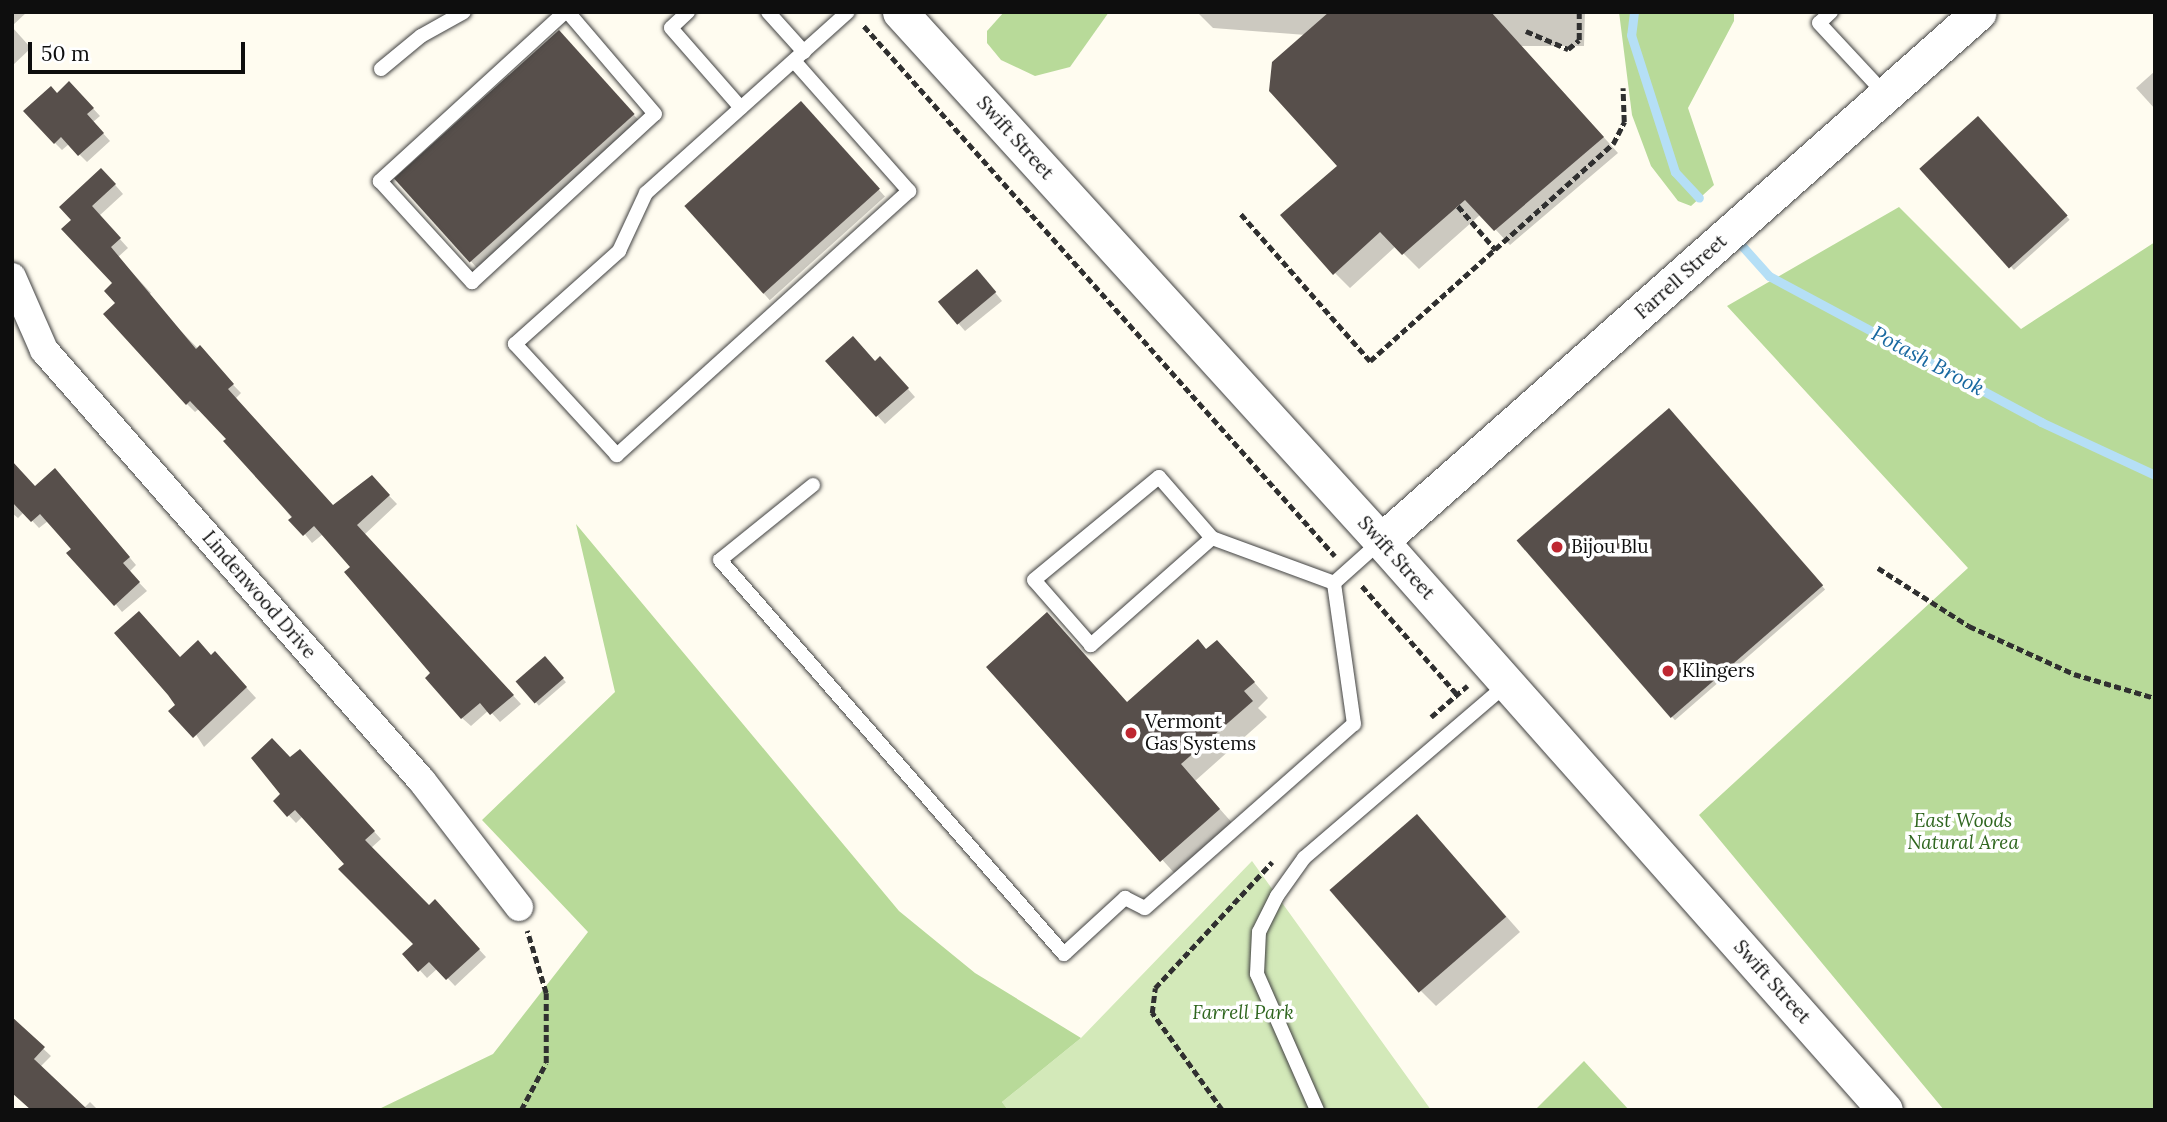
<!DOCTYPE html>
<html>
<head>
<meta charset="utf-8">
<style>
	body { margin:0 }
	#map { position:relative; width:2167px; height:1122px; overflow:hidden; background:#fffcf0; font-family:Lora,serif }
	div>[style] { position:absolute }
	.green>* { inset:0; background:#d3e9b9 }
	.forest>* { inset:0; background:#b8da99 }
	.shadow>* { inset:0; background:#0003; transform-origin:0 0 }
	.stream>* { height:9px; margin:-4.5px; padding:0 4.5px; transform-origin:4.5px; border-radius:4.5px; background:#b5dff6 }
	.building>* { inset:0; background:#574f4b; transform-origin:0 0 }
	.path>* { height:4.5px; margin-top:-2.25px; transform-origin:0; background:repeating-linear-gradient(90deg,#303030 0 7px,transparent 0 10.5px) }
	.roads { filter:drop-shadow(0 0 2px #414141) drop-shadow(0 0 2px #414141) }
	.service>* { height:14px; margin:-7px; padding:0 7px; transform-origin:7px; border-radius:7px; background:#fff }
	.minor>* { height:28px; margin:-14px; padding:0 14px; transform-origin:14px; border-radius:14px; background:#fff }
	.tertiary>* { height:35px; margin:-17.5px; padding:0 17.5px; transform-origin:17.5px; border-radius:17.5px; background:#fff }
	.dots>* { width:19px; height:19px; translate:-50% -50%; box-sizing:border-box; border:4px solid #fff; border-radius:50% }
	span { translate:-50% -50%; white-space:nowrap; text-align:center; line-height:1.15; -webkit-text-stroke:7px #fff; paint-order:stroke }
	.street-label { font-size:19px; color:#0e0e0e }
	.poi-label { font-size:19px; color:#0e0e0e }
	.left { translate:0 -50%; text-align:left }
	.park-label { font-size:19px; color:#2f661f; font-style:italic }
	.water-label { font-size:21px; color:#1868a0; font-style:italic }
	.frame { position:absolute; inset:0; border:14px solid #0e0e0e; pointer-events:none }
	.scale { position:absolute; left:28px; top:42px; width:217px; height:32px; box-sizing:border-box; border:4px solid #0e0e0e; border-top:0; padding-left:9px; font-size:21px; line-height:24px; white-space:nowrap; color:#0e0e0e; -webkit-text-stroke:5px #fff; paint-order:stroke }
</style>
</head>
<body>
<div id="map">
	<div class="green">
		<div style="clip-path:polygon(1252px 861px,1431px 1110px,1008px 1110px,1002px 1102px,1081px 1038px)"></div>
	</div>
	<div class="forest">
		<div style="clip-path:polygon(1004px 12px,1109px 12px,1070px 67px,1035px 76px,1001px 60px,987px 43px,987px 31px)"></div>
		<div style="clip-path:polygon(1619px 12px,1734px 12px,1734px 21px,1688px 108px,1714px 185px,1691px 206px,1678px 201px,1651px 166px,1632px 115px)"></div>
		<div style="clip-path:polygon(1899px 207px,2021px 329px,2155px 242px,2155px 1110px,1944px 1110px,1699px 815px,1968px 568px,1727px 306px)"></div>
		<div style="clip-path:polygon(576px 524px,899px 911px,975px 973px,1081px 1038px,1002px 1102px,1008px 1110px,377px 1110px,493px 1054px,588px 932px,482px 820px,615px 692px)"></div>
		<div style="clip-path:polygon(1584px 1061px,1629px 1110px,1535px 1110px)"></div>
	</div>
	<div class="shadow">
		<div style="clip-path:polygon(12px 12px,27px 12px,12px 26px)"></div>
		<div style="clip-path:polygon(1197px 12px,1585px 12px,1584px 46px,1521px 46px,1618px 153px,1510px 245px,1481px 214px,1419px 269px,1396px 246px,1350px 288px,1335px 273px,1340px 166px,1306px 35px,1213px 28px)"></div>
		<div style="clip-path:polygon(12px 27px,31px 48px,12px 66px)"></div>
		<div style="left:570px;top:44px;width:111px;height:219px;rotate:48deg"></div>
		<div style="clip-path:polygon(2155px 71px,2155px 109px,2136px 88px)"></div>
		<div style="clip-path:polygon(77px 91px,100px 116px,93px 122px,110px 141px,87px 162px,69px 144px,62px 150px,55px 143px,57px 95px)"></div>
		<div style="left:808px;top:111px;width:115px;height:155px;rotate:48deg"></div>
		<div style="left:1978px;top:118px;width:137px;height:75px;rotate:48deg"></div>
		<div style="clip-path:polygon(110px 179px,123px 194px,99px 216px,128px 248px,118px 257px,151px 293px,147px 296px,241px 393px,235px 399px,333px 507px,372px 478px,397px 504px,364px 535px,521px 704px,500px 722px,489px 710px,471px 726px,462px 718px,427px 678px,433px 673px,352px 567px,323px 534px,312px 543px,228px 439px,199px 409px,195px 412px,187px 404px,118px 304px,115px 284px,64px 229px)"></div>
		<div style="clip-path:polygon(984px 279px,1002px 301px,965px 331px,958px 323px)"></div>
		<div style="clip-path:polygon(828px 362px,888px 366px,915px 397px,885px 424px)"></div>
		<div style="left:1669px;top:410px;width:238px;height:199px;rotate:49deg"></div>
		<div style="clip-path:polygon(63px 478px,136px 565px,129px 572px,147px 591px,122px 612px,48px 521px,39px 528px,24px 512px,18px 518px,12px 513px,12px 481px,35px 488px)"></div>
		<div style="clip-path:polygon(1207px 651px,1232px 657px,1268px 698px,1258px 708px,1267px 717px,1195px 781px,1234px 825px,1177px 876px,988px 667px,1128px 704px)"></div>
		<div style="clip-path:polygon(212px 657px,225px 664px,256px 698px,204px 747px,177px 705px,181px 659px)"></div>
		<div style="left:545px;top:658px;width:32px;height:36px;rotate:49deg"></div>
		<div style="clip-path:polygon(307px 758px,381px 839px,371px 848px,429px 907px,442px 909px,486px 957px,455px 986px,438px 968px,427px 978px,405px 954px,415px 944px,347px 864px,303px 816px,296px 823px,275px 801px,283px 794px,290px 759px)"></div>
		<div style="clip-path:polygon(1432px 832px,1520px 932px,1436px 1006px,1421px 991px)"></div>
		<div style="clip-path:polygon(20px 1027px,51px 1056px,40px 1067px,84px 1108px,90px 1102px,98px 1110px,57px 1110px)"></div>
	</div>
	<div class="stream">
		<div style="left:1634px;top:12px;width:23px;rotate:97deg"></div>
		<div style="left:1631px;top:35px;width:144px;rotate:72.2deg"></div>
		<div style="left:1675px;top:172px;width:35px;rotate:47deg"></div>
		<div style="left:1735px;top:238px;width:51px;rotate:48.2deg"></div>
		<div style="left:1769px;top:276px;width:309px;rotate:28.2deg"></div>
		<div style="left:2041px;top:422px;width:126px;rotate:24.9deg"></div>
	</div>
	<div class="building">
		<div style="clip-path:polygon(1329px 12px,1491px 12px,1604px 137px,1494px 231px,1465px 200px,1402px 255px,1380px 232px,1333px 275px,1280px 215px,1337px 166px,1269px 91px,1272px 62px)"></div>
		<div style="left:559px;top:30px;width:113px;height:222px;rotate:48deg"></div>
		<div style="clip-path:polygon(69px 81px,94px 108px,87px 114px,104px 133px,78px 156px,61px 137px,54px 144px,23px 111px,51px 86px,57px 93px)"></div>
		<div style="left:801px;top:101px;width:118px;height:157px;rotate:48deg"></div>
		<div style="left:1978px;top:116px;width:134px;height:79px;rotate:48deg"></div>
		<div style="clip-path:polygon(101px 168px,116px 184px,92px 206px,121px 238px,111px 247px,196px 349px,200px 345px,234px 384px,228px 389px,333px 505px,372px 475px,390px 495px,357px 525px,514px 695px,490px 715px,480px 703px,461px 719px,425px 678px,430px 673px,344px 572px,350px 567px,314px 526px,303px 536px,288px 520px,292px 517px,223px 441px,226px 439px,190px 401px,186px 405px,103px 314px,115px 303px,104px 291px,112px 283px,61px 229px,71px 220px,59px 207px)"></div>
		<div style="left:977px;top:269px;width:30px;height:51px;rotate:50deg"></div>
		<div style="clip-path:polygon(853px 336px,875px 361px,880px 356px,909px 388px,876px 417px,825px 361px)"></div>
		<div style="left:1669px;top:408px;width:235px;height:202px;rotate:49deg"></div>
		<div style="clip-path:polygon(12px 461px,35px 486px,55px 468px,130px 557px,123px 563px,140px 582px,114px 606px,66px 553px,71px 549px,40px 514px,31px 522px,12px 502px)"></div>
		<div style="clip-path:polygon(139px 611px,180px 657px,198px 640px,211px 655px,215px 651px,247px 687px,193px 738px,168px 711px,175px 705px,168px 695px,114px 633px)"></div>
		<div style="clip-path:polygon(1047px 612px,1127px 702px,1198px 639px,1206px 649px,1217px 640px,1255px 682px,1244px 691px,1253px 701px,1181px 764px,1220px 809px,1160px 862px,986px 667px)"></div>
		<div style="left:545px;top:656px;width:29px;height:39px;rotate:49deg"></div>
		<div style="clip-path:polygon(272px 738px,290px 757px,300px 749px,375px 831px,365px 840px,429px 905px,435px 899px,480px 949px,446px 980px,429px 962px,418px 972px,402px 954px,413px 944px,338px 869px,344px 864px,295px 810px,287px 817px,273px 801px,280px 794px,251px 758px)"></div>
		<div style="left:1417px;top:814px;width:136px;height:116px;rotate:49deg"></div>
		<div style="clip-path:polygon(12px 1017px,45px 1047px,34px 1059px,88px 1110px,31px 1110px,12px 1093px)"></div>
	</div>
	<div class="path">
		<div style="left:864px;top:26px;width:709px;rotate:48.37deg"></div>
		<div style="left:1526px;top:31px;width:46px;rotate:23.2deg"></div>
		<div style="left:1568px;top:49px;width:14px;rotate:-39deg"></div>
		<div style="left:1579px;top:40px;width:28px;rotate:-90deg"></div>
		<div style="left:1458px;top:206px;width:58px;rotate:49.2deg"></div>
		<div style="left:1241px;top:214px;width:196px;rotate:48.7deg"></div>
		<div style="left:1370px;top:361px;width:326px;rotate:-41.8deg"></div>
		<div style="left:1613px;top:144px;width:25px;rotate:-63deg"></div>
		<div style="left:1624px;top:122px;width:34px;rotate:-92deg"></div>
		<div style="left:1878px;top:568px;width:108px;rotate:32.5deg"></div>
		<div style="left:1969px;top:626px;width:115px;rotate:24.6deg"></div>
		<div style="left:2074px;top:674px;width:84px;rotate:16.5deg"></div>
		<div style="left:1362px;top:586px;width:144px;rotate:48.7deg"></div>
		<div style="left:1431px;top:717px;width:48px;rotate:-40.7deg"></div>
		<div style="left:521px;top:1110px;width:53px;rotate:-62deg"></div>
		<div style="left:546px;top:1063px;width:70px;rotate:-90deg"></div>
		<div style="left:546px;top:993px;width:65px;rotate:-107deg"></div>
		<div style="left:1222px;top:1110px;width:120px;rotate:-125.8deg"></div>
		<div style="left:1152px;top:1013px;width:25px;rotate:-83deg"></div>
		<div style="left:1155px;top:988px;width:172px;rotate:-47.1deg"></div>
	</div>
	<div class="roads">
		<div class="service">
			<div style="left:565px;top:12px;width:251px;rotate:137.6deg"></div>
			<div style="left:380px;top:181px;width:137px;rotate:47.7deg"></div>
			<div style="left:472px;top:282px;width:248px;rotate:-42.6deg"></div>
			<div style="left:655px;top:114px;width:134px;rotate:-130.5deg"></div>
			<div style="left:688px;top:12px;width:23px;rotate:137deg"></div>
			<div style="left:671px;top:28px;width:106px;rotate:48.8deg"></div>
			<div style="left:768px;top:12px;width:54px;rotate:48deg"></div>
			<div style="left:1831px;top:12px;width:16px;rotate:137deg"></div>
			<div style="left:1819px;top:23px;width:98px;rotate:47.1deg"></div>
			<div style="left:794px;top:61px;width:174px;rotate:48.5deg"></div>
			<div style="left:909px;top:191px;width:394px;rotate:137.9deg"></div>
			<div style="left:617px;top:455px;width:151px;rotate:-132.6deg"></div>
			<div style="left:515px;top:344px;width:140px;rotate:-41.8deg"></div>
			<div style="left:619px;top:251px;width:64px;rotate:-65deg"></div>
			<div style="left:646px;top:193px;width:271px;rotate:-41.9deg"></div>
			<div style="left:381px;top:69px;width:52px;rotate:-39.5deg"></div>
			<div style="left:421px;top:36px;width:49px;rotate:-29.2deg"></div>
			<div style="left:813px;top:485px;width:119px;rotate:141.1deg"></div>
			<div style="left:720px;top:560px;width:523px;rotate:48.88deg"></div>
			<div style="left:1064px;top:954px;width:83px;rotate:-42.6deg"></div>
			<div style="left:1125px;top:898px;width:22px;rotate:27deg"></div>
			<div style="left:1145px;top:908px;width:278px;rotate:-41.4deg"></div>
			<div style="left:1354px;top:724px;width:142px;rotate:-98.1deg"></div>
			<div style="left:1212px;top:538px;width:162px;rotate:138.5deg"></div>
			<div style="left:1091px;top:645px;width:86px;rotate:-131.2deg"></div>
			<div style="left:1034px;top:580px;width:162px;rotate:-39.5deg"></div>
			<div style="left:1159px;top:477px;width:81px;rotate:49deg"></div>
			<div style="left:1212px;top:538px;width:130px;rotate:20.2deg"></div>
			<div style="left:1334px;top:583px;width:63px;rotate:-41.8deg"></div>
			<div style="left:1317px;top:1110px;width:149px;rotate:-113.8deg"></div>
			<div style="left:1257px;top:974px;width:42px;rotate:-87.3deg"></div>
			<div style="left:1259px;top:932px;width:40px;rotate:-63.4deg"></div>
			<div style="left:1277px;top:896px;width:47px;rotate:-54.6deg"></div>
			<div style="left:1304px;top:858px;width:267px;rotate:-40.6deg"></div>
		</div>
		<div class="minor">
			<div style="left:12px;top:277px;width:80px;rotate:66.3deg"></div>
			<div style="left:44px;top:350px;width:573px;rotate:48.75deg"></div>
			<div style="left:422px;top:781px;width:159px;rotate:52.4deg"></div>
		</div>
		<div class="tertiary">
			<div style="left:900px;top:12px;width:715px;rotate:47.72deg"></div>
			<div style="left:1381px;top:541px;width:760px;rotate:48.47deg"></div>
			<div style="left:1381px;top:541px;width:798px;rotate:-41.5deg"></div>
		</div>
	</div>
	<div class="dots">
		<div style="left:1557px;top:547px;background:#be2731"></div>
		<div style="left:1668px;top:671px;background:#be2731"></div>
		<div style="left:1131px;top:733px;background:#be2731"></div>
	</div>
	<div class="street-label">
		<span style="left:1015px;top:138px;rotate:48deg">Swift Street</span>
		<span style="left:1681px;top:277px;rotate:-42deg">Farrell Street</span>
		<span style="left:1396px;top:558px;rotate:48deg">Swift Street</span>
		<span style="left:259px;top:595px;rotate:49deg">Lindenwood Drive</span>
		<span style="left:1772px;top:982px;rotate:48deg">Swift Street</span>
	</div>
	<div class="poi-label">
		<span class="left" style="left:1571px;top:547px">Bijou Blu</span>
		<span class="left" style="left:1682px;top:671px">Klingers</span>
		<span class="left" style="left:1145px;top:733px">Vermont<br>Gas Systems</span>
	</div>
	<div class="park-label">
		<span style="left:1963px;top:832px">East Woods<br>Natural Area</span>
		<span style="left:1243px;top:1013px">Farrell Park</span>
	</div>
	<div class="water-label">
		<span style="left:1928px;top:361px;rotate:28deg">Potash Brook</span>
	</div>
	<div class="frame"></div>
	<div class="scale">50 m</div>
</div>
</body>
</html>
